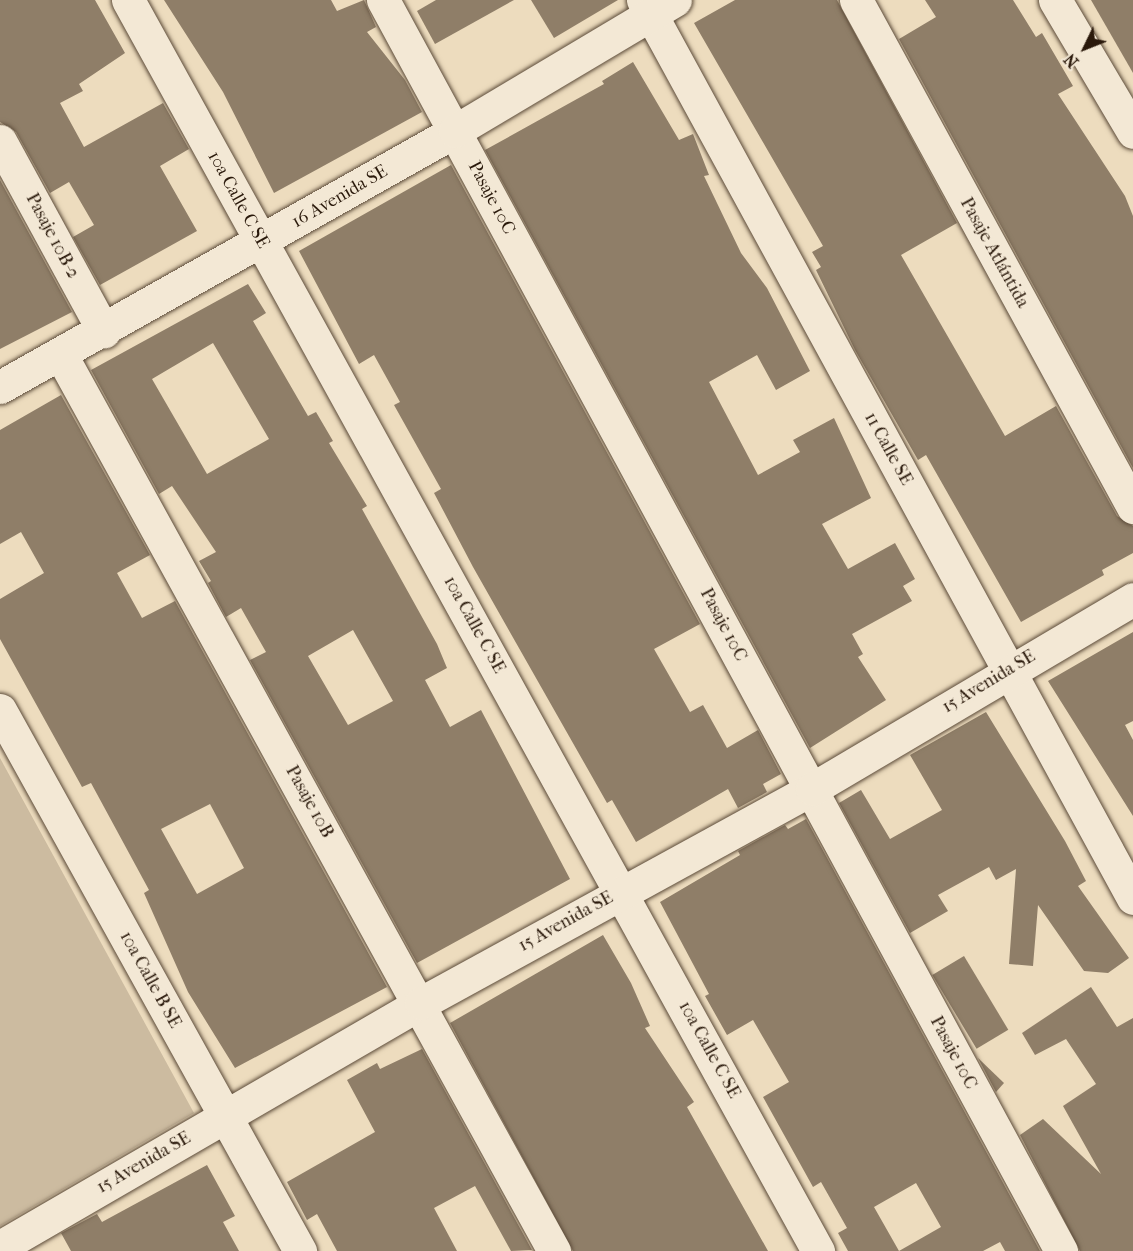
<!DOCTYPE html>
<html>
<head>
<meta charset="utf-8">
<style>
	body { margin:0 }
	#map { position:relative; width:1133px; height:1251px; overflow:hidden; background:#eddcbe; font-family:"IM FELL French Canon",serif }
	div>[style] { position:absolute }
	.green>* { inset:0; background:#ccbba0 }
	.building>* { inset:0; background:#8f7e68; transform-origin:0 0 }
	.roads { filter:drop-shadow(0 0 2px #5b4a38) drop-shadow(0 0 2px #5b4a38) }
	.minor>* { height:33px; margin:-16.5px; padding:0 16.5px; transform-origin:16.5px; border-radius:16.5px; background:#f3e8d5 }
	span { translate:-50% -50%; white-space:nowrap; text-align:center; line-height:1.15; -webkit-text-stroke:5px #f3e8d5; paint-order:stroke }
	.street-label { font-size:18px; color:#2a190b }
	.north { position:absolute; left:1055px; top:18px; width:60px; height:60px; -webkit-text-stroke:4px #f3e8d5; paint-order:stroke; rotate:227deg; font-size:16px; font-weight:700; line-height:24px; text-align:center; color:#2a190b }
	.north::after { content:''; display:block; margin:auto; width:21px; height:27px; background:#2a190b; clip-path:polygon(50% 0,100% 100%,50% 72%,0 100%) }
</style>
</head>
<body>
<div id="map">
	<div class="green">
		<div style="clip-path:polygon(0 758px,194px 1113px,0 1226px)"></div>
	</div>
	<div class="building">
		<div style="clip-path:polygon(0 0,95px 0,125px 53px,79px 84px,83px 91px,60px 103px,84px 147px,163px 103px,189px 149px,160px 166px,197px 231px,100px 285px,73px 237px,94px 225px,69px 182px,50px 193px,16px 132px,0 122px)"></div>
		<div style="clip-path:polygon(164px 0,331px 0,337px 11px,364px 0,376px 27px,367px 32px,405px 80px,422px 112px,274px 193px,223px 92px)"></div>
		<div style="clip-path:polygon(436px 0,514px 0,435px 44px,417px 11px)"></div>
		<div style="clip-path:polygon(531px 0,618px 0,554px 38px)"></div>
		<div style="clip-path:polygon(735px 0,837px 0,957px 223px,901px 255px,1005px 436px,1056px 406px,1117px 516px,1133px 526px,1133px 553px,1102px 570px,1104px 575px,1021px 622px,926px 455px,918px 460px,855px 350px,816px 270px,821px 267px,812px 252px,823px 246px,694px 23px)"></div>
		<div style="clip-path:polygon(925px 0,1013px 0,1036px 37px,1042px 33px,1073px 86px,1058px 94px,1125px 196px,1133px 216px,1133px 468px,899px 39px,936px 17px)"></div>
		<div style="clip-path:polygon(1091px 0,1133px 0,1133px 73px)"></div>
		<div style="clip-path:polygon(633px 62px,679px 140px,693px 134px,709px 175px,704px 176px,741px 253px,767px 288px,810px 371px,776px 390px,757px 355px,709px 382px,758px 475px,800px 452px,793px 440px,834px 418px,871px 498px,822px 524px,848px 569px,895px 543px,915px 579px,903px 586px,912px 601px,852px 634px,863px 654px,858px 657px,886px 700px,810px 748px,485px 150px,604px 84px,602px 81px)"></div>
		<div style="clip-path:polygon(451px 165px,700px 624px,654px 649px,690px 712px,703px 705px,727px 748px,758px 730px,781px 774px,763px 784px,767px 792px,738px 808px,728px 789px,636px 842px,612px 800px,607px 803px,473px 567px,434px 493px,441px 489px,394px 405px,400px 402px,374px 355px,359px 364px,299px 251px)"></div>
		<div style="clip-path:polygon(0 180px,72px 312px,0 349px)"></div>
		<div style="clip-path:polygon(evenodd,248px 284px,266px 313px,253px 321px,308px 416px,316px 412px,333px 441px,329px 443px,367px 506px,362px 509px,437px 644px,447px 668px,425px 680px,450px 727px,481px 710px,570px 879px,417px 963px,250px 660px,266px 652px,241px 608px,226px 617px,208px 583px,211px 581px,199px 561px,216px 552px,172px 486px,159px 494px,91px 370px,248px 284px,213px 343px,269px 439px,207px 474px,152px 379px,213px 343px,248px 284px,353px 630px,393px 701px,348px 725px,308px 656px,353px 630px)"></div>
		<div style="clip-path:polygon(evenodd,61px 395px,150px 555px,117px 573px,142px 618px,175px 601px,387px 987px,235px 1068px,188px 992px,144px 893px,149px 890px,91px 783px,82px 787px,0 639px,0 599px,44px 573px,21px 532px,0 544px,0 430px,61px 395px,210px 804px,244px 868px,197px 894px,161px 829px,210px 804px)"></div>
		<div style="clip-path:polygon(1133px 632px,1133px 721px,1125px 725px,1133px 740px,1133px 816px,1048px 681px)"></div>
		<div style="clip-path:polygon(986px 712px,1065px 841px,1086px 881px,1078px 886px,1129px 958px,1108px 973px,1084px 971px,1038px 905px,1033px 966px,1009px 964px,1016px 869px,996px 880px,989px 867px,938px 895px,948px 911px,910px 933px,839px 803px,861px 790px,890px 839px,942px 810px,910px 755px)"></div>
		<div style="clip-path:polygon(806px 819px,1040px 1251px,1005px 1251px,1000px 1242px,983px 1251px,899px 1251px,941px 1227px,916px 1183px,874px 1207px,899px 1251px,848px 1251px,838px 1233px,847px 1228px,821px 1182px,813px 1187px,763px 1097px,789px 1082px,753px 1020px,727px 1035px,705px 996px,709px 994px,660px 902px,740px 855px,738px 851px,785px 825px,788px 829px)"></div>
		<div style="clip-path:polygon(603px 935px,631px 983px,650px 1026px,645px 1028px,694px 1102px,687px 1107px,768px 1251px,573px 1251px,450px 1023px)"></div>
		<div style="left:964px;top:956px;width:86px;height:37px;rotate:59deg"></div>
		<div style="clip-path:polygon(1091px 987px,1117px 1027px,1133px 1018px,1133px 1251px,1080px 1251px,1020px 1135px,1043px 1119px,1101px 1174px,1063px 1106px,1096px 1084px,1066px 1039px,1035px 1055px,1022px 1033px)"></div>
		<div style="clip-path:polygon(422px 1049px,532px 1250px,511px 1251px,475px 1186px,434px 1208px,457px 1251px,337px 1251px,317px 1214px,307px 1220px,287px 1182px,375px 1132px,347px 1080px,377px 1063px,380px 1069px)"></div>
		<div style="clip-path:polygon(978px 1058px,1004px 1083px,996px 1092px)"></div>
		<div style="clip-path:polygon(207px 1165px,235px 1216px,223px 1222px,239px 1251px,71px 1251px,61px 1233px,97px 1214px,102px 1222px)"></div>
	</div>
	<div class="roads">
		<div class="minor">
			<div style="left:128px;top:0;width:1429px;rotate:61.12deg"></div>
			<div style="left:383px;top:0;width:1423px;rotate:61.54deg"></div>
			<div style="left:643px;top:0;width:1023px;rotate:61.38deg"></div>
			<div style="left:856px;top:0;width:578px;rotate:61.35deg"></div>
			<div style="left:1055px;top:0;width:153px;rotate:59.4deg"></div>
			<div style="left:0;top:141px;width:217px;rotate:61.4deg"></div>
			<div style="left:61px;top:355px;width:1023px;rotate:61.18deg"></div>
			<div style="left:0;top:387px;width:522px;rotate:-29.36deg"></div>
			<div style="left:455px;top:131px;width:256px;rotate:-30.8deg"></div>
			<div style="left:0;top:710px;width:619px;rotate:60.99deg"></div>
			<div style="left:0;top:1247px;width:487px;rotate:-30.1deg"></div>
			<div style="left:421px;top:1003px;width:446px;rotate:-28.7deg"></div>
			<div style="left:812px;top:789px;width:373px;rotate:-30.6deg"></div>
		</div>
	</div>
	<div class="street-label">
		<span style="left:340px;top:197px;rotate:-30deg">16 Avenida SE</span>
		<span style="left:491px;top:198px;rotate:62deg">Pasaje 10C</span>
		<span style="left:238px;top:200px;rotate:61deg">10a Calle C SE</span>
		<span style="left:52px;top:236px;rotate:62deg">Pasaje 10B-2</span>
		<span style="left:994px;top:253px;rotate:61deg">Pasaje Atlántida</span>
		<span style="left:888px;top:449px;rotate:61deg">11 Calle SE</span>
		<span style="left:474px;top:625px;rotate:61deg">10a Calle C SE</span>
		<span style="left:723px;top:625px;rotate:62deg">Pasaje 10C</span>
		<span style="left:989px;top:682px;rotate:-31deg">15 Avenida SE</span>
		<span style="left:309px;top:802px;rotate:61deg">Pasaje 10B</span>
		<span style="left:566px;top:922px;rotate:-29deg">15 Avenida SE</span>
		<span style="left:150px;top:980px;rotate:61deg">10a Calle B SE</span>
		<span style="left:709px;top:1050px;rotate:61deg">10a Calle C SE</span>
		<span style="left:953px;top:1053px;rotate:62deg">Pasaje 10C</span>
		<span style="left:144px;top:1163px;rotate:-30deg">15 Avenida SE</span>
	</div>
	<div class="north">N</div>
</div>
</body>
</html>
